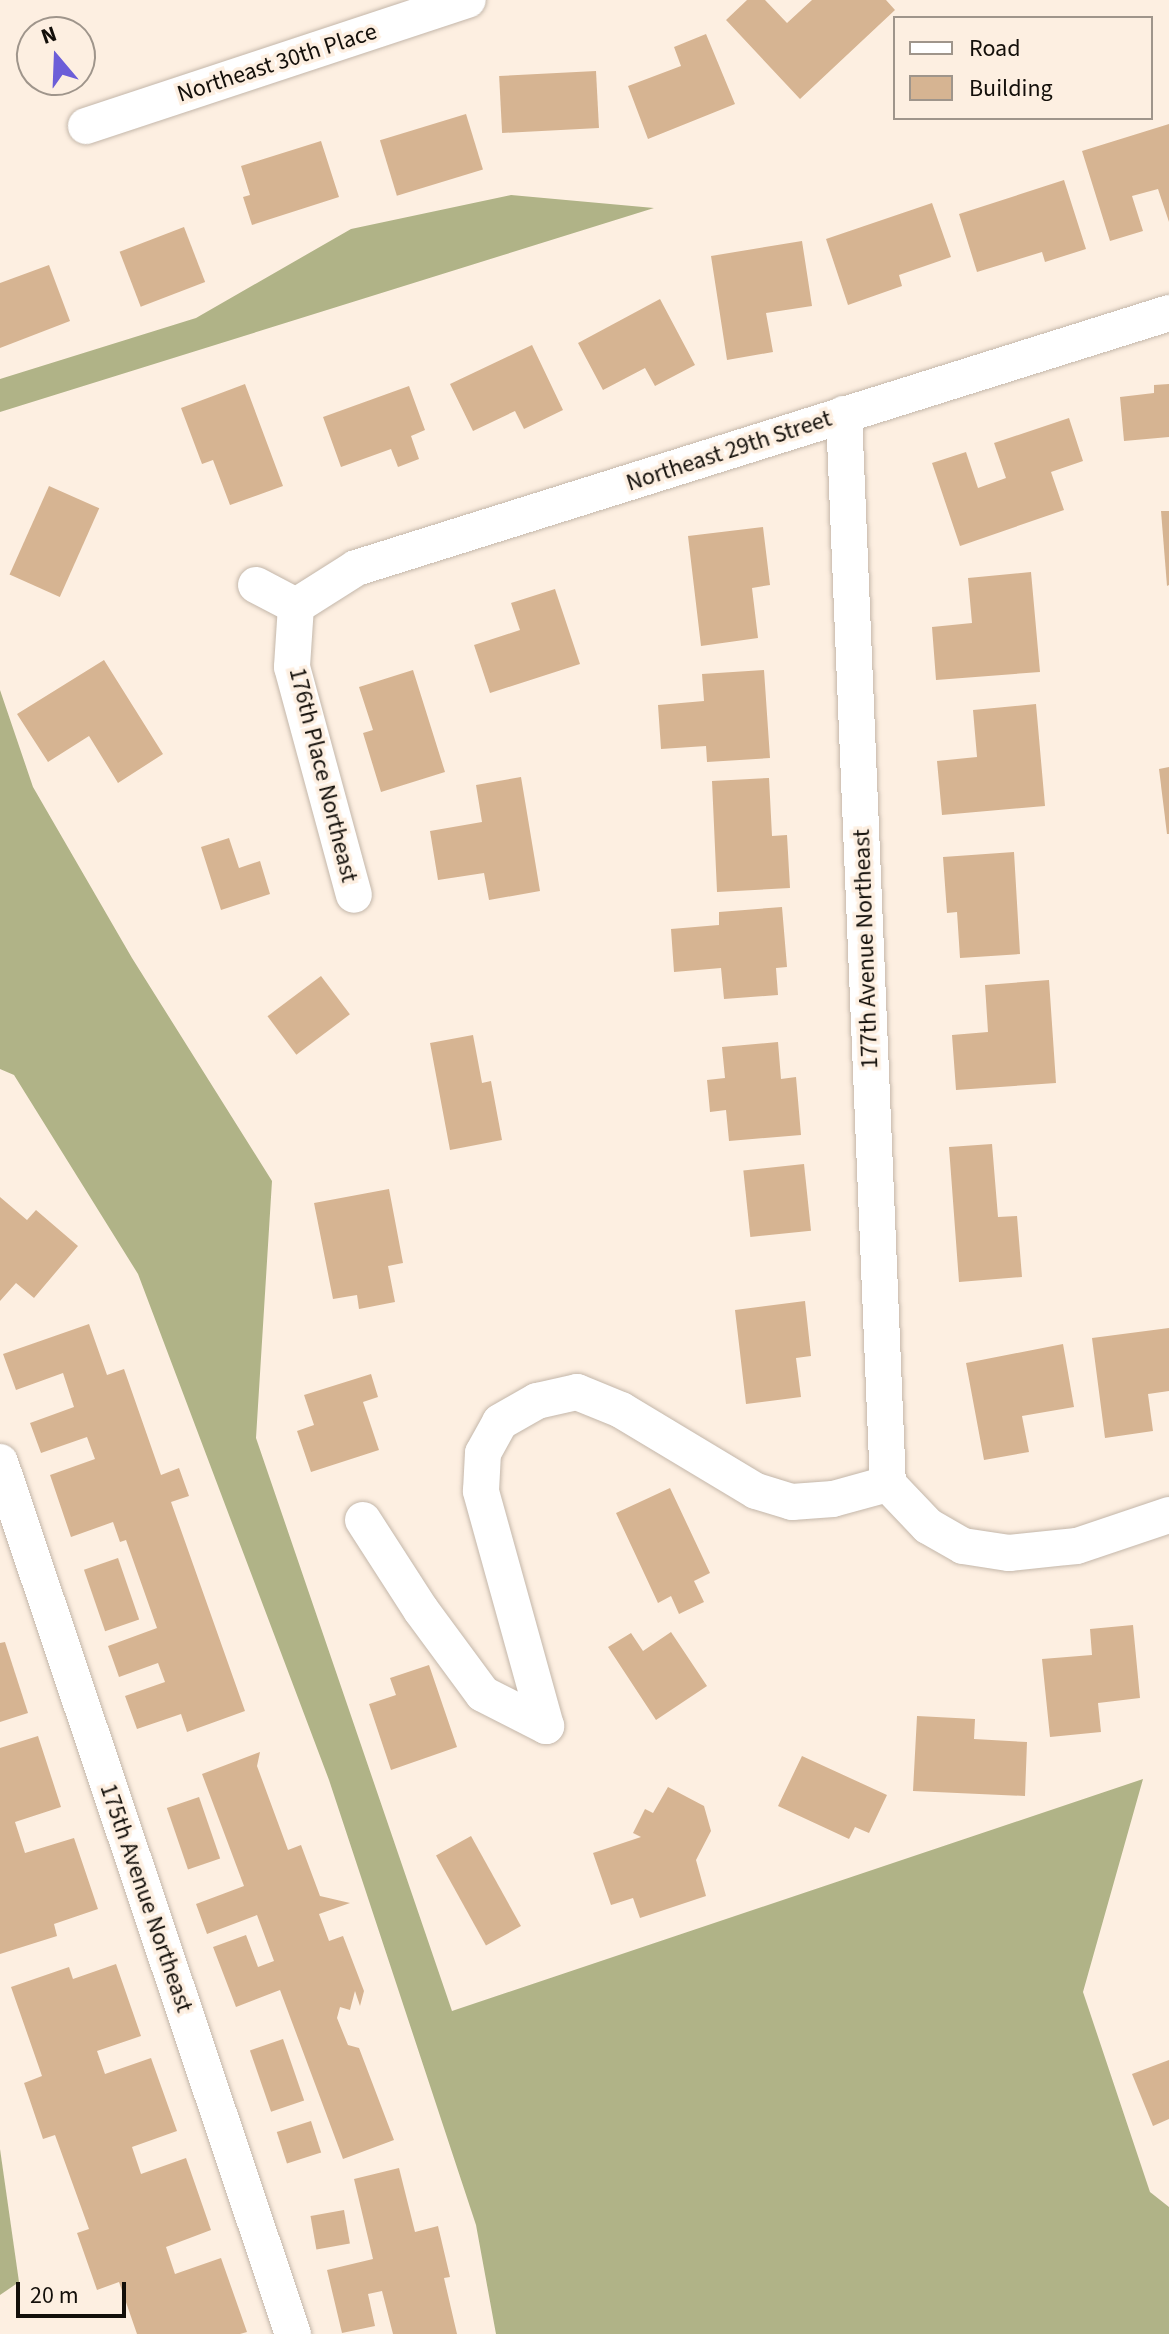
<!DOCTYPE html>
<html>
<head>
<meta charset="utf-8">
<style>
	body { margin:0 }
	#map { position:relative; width:1169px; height:2334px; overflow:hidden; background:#fdefe1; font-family:"Source Sans 3",sans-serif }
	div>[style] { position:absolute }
	.forest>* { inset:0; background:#b0b387 }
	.building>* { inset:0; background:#d6b492; transform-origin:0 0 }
	.roads { filter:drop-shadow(0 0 2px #c4b7aa) drop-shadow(0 0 2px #c4b7aa) }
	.minor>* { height:36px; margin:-18px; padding:0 18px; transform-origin:18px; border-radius:18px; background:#fff }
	span { translate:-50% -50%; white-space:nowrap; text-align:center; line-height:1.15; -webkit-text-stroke:7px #fdefe1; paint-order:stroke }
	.street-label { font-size:24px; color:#130f0a }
	.legend { position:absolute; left:893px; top:16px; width:260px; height:104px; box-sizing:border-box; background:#fdefe1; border:2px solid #9f958b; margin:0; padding:10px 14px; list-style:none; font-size:24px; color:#130f0a }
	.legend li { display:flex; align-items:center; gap:16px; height:40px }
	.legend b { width:40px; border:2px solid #9f958b }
	.north { position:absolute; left:16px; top:16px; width:80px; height:80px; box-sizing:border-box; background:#fdefe1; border:2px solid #9f958b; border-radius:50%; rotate:341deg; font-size:22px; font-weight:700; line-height:32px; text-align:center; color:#130f0a }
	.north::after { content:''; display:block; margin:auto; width:28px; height:36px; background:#6c5ed8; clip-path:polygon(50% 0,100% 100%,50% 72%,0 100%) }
	.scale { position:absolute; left:16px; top:2282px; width:110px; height:36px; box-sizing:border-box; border:4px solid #130f0a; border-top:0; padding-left:10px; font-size:24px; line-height:28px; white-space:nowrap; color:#130f0a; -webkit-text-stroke:6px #fdefe1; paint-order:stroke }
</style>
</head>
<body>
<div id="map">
	<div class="forest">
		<div style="clip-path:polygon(511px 195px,654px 208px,0 412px,0 379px,196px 318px,351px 229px)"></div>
		<div style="clip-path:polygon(0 690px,33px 787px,132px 958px,272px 1181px,256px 1438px,452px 2011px,1143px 1779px,1083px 1992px,1150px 2192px,1169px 2207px,1169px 2334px,496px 2334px,476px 2225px,329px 1780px,138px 1274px,14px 1075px,0 1069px)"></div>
		<div style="clip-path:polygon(0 2149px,19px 2282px,0 2295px)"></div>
	</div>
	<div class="building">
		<div style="clip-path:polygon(747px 0,765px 0,787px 23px,812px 0,886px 0,895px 10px,800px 99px,726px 20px)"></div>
		<div style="clip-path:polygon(706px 34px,735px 104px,648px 139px,628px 86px,681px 66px,674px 47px)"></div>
		<div style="left:596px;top:71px;width:57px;height:97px;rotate:87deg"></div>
		<div style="left:466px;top:114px;width:58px;height:90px;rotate:73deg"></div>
		<div style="clip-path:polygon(1169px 124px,1169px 222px,1158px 189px,1132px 196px,1143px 231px,1110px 241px,1082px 151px)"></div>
		<div style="clip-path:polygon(321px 141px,339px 197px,252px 225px,243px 197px,250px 195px,241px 166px)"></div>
		<div style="clip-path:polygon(1064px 180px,1086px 249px,1045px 262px,1042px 252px,977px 272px,959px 214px)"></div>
		<div style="clip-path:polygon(932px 203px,951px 257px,899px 275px,902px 286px,848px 305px,826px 239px)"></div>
		<div style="left:184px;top:227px;width:59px;height:69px;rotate:69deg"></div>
		<div style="clip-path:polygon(802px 241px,812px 306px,766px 313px,773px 352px,727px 360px,711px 256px)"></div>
		<div style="clip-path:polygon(49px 265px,70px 321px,0 348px,0 283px)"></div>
		<div style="clip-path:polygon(660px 299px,695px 365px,655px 386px,645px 368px,603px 390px,578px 343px)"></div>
		<div style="clip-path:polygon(532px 345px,563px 410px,524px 429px,515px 411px,473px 431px,450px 384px)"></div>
		<div style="clip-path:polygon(245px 384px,283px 486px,230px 505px,213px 460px,202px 464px,181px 408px)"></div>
		<div style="clip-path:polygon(1169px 384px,1169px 437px,1124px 441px,1120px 397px,1154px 393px,1154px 385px)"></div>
		<div style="clip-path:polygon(409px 386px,425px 430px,411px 436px,419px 459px,398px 467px,391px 449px,341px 467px,323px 417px)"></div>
		<div style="clip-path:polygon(1069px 418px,1083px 461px,1051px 472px,1064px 510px,960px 546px,932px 463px,966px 452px,978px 488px,1006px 478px,994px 443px)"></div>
		<div style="left:49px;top:486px;width:55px;height:97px;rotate:24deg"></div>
		<div style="clip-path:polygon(1161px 511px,1169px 511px,1169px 585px,1167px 586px)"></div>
		<div style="clip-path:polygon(763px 527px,770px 585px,752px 588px,758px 638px,701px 646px,688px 536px)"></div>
		<div style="clip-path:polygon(1031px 572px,1040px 672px,936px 680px,932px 627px,972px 623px,968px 578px)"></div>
		<div style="clip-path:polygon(555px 589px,580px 664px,490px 693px,474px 645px,520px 630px,511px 603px)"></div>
		<div style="clip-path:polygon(104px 660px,163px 754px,118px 783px,89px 736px,48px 762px,17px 714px)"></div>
		<div style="clip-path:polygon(413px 670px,445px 772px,381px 792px,363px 733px,373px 730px,359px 687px)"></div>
		<div style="clip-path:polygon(764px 670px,770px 758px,707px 762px,706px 746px,661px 749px,658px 705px,704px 701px,702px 674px)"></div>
		<div style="clip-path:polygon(1036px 704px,1045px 806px,942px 815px,937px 761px,977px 757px,973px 710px)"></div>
		<div style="clip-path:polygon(1169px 767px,1169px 834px,1167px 834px,1159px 769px)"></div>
		<div style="clip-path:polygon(521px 777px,540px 891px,489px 900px,484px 873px,438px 880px,430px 831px,482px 822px,476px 785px)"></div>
		<div style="clip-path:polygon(769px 778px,772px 836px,787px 835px,790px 888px,717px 892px,712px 781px)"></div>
		<div style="clip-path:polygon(229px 838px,239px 868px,260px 861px,270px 894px,221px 910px,201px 847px)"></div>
		<div style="clip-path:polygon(1014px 852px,1020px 954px,960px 958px,957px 912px,947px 913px,943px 857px)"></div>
		<div style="clip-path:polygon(782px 907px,787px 967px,776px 968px,778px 995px,724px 999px,721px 968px,674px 972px,671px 929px,719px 925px,719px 912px)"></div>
		<div style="left:321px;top:976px;width:48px;height:67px;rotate:53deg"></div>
		<div style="clip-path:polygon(1049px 980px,1056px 1083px,956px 1090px,952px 1035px,988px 1032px,985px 985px)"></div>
		<div style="clip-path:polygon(473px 1035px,482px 1083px,491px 1081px,502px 1140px,450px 1150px,430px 1043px)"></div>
		<div style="clip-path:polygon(778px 1042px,781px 1079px,796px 1077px,801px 1135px,729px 1141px,726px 1110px,710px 1112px,707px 1080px,725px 1078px,722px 1047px)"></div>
		<div style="clip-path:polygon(992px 1144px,998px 1217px,1017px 1216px,1022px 1277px,959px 1282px,949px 1147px)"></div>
		<div style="left:804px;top:1164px;width:67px;height:61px;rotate:84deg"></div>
		<div style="clip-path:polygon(389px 1189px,403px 1263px,388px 1266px,395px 1302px,359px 1309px,357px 1295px,333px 1299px,314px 1203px)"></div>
		<div style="clip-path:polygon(0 1197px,27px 1220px,36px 1210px,78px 1246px,34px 1298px,16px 1283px,0 1301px)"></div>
		<div style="clip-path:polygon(805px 1301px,811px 1356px,796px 1358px,801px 1397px,746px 1404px,735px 1310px)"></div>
		<div style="clip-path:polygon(89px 1324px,107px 1375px,124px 1369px,161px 1475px,179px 1468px,189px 1496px,171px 1502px,245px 1711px,187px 1732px,181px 1714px,137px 1729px,125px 1696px,165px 1682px,158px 1663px,119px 1677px,108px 1646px,157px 1628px,126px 1540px,120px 1542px,113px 1522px,71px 1537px,50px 1475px,95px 1459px,87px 1437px,41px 1453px,30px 1423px,74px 1407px,63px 1373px,16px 1390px,3px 1354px)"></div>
		<div style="clip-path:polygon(1169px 1328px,1169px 1391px,1148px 1394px,1153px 1431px,1105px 1438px,1092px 1338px)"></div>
		<div style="clip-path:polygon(1063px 1344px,1074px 1407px,1022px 1416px,1029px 1452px,984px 1460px,966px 1363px)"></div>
		<div style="clip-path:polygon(371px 1374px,378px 1397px,363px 1402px,379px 1450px,311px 1472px,297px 1431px,314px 1425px,304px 1395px)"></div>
		<div style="clip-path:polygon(670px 1488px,710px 1573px,694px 1581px,704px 1602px,679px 1614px,671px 1596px,658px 1603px,616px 1513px)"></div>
		<div style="left:118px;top:1558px;width:65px;height:36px;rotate:71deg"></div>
		<div style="clip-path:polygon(1133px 1625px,1140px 1698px,1098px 1703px,1101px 1732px,1050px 1737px,1042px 1659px,1092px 1655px,1090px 1629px)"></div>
		<div style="clip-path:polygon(671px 1632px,707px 1686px,656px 1720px,608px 1647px,631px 1633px,643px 1651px)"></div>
		<div style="clip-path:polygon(5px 1642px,28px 1713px,0 1722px,0 1643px)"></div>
		<div style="clip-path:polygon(429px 1665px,457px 1747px,391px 1770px,369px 1704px,396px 1695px,390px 1678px)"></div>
		<div style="clip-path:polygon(917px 1716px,975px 1719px,974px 1739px,1027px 1742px,1025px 1796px,913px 1791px)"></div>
		<div style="clip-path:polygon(38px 1736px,61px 1807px,15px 1822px,25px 1853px,74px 1838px,98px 1909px,54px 1924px,57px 1936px,0 1954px,0 1748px)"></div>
		<div style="clip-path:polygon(260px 1752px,257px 1766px,288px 1850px,301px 1845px,320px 1896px,350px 1903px,319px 1914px,329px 1941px,343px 1936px,364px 1991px,360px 2006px,355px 1991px,350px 2010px,340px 2007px,337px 2018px,348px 2045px,359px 2048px,394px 2140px,343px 2159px,280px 1990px,236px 2007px,213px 1947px,246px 1935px,258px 1967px,274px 1961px,257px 1915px,207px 1934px,196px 1904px,244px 1886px,202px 1774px)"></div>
		<div style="clip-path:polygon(802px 1756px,887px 1795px,869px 1833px,855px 1827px,849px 1839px,778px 1806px)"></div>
		<div style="clip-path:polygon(668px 1787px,704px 1806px,711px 1831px,696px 1860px,706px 1896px,640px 1918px,633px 1898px,611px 1905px,593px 1853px,641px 1837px,633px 1833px,645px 1809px,653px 1813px)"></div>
		<div style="left:199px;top:1797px;width:65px;height:34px;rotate:71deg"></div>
		<div style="left:471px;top:1836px;width:103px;height:40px;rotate:61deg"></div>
		<div style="clip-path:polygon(116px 1964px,141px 2036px,97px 2051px,105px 2074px,151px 2058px,177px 2131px,132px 2147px,141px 2174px,186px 2158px,211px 2230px,166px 2247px,175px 2274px,221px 2258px,247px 2332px,240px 2334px,137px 2334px,119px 2282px,97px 2290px,77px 2233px,89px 2229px,55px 2135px,43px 2139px,24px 2083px,42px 2076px,11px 1987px,69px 1967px,73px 1979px)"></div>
		<div style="left:283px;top:2039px;width:65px;height:35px;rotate:71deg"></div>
		<div style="clip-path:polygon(1169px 2060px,1169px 2119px,1153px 2126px,1132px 2074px)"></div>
		<div style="left:311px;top:2121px;width:33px;height:36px;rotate:72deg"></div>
		<div style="clip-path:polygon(399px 2168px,415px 2232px,438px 2226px,450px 2277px,444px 2278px,457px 2334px,393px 2334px,382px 2291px,368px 2294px,375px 2326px,342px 2333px,327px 2270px,373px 2259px,354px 2179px)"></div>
		<div style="left:344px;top:2210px;width:34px;height:34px;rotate:80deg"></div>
	</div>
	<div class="roads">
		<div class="minor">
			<div style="left:86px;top:126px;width:402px;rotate:-18.3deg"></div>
			<div style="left:844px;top:414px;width:1071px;rotate:87.65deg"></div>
			<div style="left:256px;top:585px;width:45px;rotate:27.7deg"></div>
			<div style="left:296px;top:606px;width:71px;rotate:-32.3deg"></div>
			<div style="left:356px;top:568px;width:852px;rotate:-17.41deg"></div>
			<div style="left:296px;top:606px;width:61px;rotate:93.8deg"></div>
			<div style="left:292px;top:667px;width:236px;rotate:74.8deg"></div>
			<div style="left:0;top:1462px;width:920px;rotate:71.43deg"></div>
			<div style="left:363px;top:1520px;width:107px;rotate:57.2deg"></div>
			<div style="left:421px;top:1610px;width:104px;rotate:53.6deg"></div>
			<div style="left:483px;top:1694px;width:71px;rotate:26.9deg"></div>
			<div style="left:546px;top:1726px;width:244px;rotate:-105.5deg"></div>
			<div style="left:481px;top:1491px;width:38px;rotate:-87deg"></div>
			<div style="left:483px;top:1453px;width:35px;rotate:-61deg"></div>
			<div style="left:500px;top:1422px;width:43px;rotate:-29.6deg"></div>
			<div style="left:537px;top:1401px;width:41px;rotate:-12.7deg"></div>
			<div style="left:577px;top:1392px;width:48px;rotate:22.2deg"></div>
			<div style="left:621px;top:1410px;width:157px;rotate:31deg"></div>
			<div style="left:756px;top:1491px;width:38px;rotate:17deg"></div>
			<div style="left:792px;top:1502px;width:41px;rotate:-4.2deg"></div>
			<div style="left:833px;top:1499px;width:57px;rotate:-15.3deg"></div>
			<div style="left:888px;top:1484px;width:58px;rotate:46.4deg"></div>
			<div style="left:928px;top:1526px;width:40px;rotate:29.7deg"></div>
			<div style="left:963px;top:1546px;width:47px;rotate:8.7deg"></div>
			<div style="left:1009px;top:1553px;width:68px;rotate:-5.9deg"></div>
			<div style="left:1077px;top:1546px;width:97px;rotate:-18.6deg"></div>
		</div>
	</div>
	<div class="street-label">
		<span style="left:277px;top:63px;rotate:-18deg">Northeast 30th Place</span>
		<span style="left:729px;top:451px;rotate:-18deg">Northeast 29th Street</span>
		<span style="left:323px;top:775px;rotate:76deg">176th Place Northeast</span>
		<span style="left:866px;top:949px;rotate:-92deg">177th Avenue Northeast</span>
		<span style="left:146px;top:1898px;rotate:71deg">175th Avenue Northeast</span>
	</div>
	<ul class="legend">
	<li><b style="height:10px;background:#fff"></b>Road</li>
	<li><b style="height:22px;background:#d6b492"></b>Building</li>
	</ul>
	<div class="north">N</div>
	<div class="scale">20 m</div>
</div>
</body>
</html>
